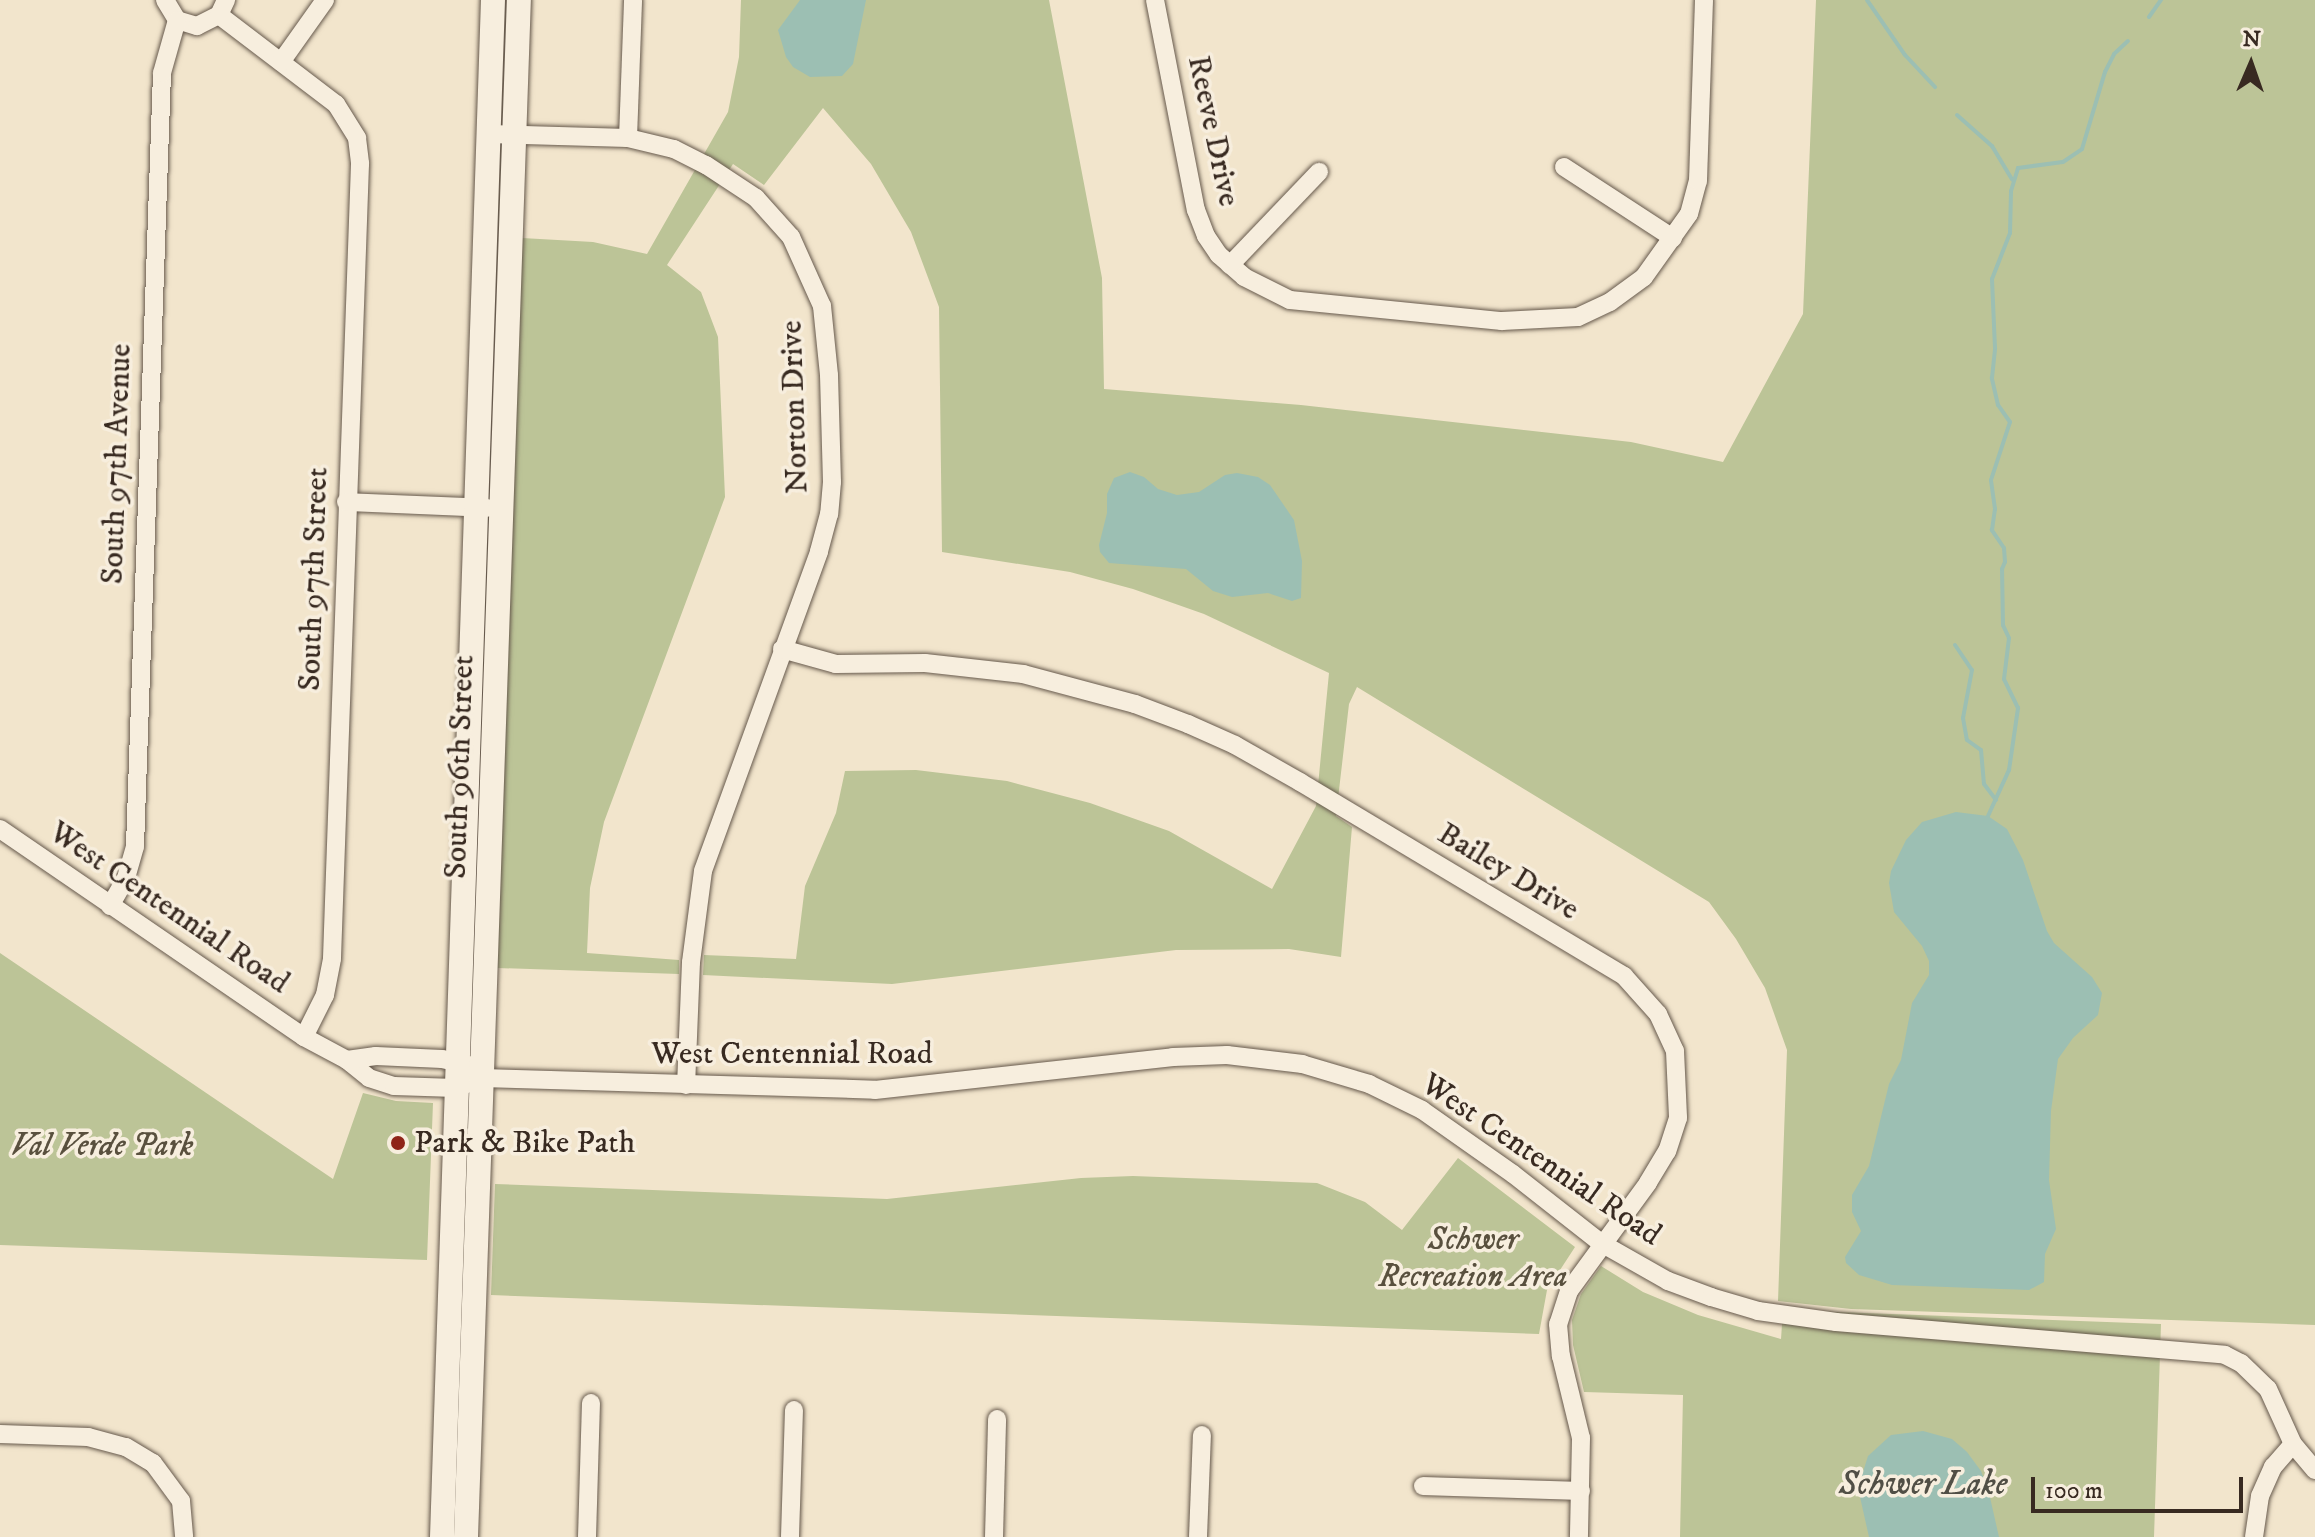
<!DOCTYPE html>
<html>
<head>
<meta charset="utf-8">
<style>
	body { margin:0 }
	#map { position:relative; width:2315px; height:1537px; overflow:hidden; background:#f2e5cc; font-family:"IM FELL DW Pica",serif }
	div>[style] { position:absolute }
	.green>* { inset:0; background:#bcc497 }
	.water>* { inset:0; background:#9cbfb3 }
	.stream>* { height:4px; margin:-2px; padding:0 2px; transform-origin:2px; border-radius:2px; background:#9cbfb3 }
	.roads { filter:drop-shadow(0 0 2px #66594c) drop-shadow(0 0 2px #66594c) }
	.street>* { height:18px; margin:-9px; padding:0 9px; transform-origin:9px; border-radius:9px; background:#f7eede }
	.secondary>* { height:24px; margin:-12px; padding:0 12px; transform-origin:12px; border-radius:12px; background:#f7eede }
	.dots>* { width:22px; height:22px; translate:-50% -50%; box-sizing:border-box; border:4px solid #f7eede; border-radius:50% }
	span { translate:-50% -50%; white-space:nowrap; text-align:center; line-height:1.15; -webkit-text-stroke:7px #f7eede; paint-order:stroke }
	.street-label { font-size:32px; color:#382a21 }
	.poi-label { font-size:32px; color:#382a21 }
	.left { translate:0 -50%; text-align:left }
	.park-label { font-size:32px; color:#59503e; font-style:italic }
	.water-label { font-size:34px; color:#514f46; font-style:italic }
	.north { position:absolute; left:2211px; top:24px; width:80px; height:80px; -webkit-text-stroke:6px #f7eede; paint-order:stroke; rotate:2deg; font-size:22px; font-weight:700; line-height:32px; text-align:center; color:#382a21 }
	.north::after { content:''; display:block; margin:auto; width:28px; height:36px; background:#382a21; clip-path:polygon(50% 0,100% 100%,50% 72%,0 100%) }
	.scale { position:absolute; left:2031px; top:1477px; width:212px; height:36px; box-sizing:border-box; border:4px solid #382a21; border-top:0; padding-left:10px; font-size:24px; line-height:28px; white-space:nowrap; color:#382a21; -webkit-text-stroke:6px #f7eede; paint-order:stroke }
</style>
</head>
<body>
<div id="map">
	<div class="green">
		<div style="clip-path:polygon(741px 0,1049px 0,1102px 278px,1104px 389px,1301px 405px,1631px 442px,1723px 462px,1803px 314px,1816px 0,2315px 0,2315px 1325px,1851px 1309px,1778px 1301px,1787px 1050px,1765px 988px,1736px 939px,1709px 902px,1357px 687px,1349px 704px,1336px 816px,1352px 827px,1341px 957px,1289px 949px,1176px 950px,892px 984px,703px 975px,704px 955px,796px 959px,805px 886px,836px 813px,845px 771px,916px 770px,1007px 781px,1090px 803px,1169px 831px,1272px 889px,1316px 806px,1329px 673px,1204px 614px,1133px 589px,1070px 572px,942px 552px,939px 307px,911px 232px,871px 164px,823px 108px,764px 185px,733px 164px,667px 265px,701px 292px,718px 337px,725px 497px,604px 822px,590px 888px,587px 953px,679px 960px,679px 974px,497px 968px,522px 238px,593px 242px,647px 254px,728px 112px,739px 57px)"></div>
		<div style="clip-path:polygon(0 953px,333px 1179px,363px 1093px,396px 1101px,433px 1103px,427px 1260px,0 1245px)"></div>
		<div style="clip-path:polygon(1458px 1158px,1575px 1247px,1547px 1290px,1539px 1334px,491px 1295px,495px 1184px,887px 1199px,1081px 1178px,1133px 1176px,1317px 1183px,1365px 1202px,1402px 1230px)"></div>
		<div style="clip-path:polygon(1601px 1266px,1643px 1292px,1698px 1315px,1781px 1339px,1783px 1310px,2161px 1324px,2154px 1537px,1680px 1537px,1683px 1395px,1584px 1392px,1573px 1345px,1572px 1320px,1581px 1294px)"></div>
	</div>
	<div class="water">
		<div style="clip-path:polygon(800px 0,866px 0,853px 64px,842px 76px,810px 77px,793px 67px,786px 57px,778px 30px)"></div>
		<div style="clip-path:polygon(1130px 472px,1144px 477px,1158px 489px,1177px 495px,1199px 492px,1225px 475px,1237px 473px,1258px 477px,1270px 485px,1294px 520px,1302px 561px,1301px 598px,1292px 601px,1268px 593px,1232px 597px,1213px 591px,1186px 569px,1109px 563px,1100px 552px,1099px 545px,1107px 513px,1107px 494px,1114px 478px)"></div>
		<div style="clip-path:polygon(1956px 812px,1988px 816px,2007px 829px,2023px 860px,2047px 931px,2054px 943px,2092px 977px,2102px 993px,2098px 1015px,2073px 1038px,2058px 1059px,2051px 1111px,2049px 1180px,2056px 1229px,2045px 1254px,2044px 1282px,2029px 1290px,1892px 1285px,1859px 1275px,1846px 1263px,1845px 1257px,1861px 1231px,1852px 1212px,1852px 1195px,1869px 1166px,1889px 1084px,1901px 1060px,1912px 1003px,1929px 975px,1929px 961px,1922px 946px,1894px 912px,1889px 883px,1891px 871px,1906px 840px,1922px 822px)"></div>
		<div style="clip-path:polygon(1923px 1431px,1952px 1439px,1967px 1452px,1981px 1471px,1989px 1493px,1999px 1537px,1869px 1537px,1858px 1488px,1868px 1456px,1891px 1435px)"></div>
	</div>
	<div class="stream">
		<div style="left:1867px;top:0;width:67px;rotate:55.4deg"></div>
		<div style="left:1905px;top:55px;width:44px;rotate:46.8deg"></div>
		<div style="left:2149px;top:17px;width:21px;rotate:-55deg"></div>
		<div style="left:1957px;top:115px;width:47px;rotate:41.5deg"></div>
		<div style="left:1992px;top:146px;width:39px;rotate:59deg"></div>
		<div style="left:1955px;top:645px;width:30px;rotate:56deg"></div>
		<div style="left:1972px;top:670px;width:49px;rotate:100.6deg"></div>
		<div style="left:1963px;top:718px;width:22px;rotate:80deg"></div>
		<div style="left:1967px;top:740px;width:17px;rotate:36deg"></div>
		<div style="left:1981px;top:750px;width:34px;rotate:85deg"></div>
		<div style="left:1984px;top:784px;width:20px;rotate:53deg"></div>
		<div style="left:1988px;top:816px;width:51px;rotate:-65.5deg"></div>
		<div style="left:2009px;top:770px;width:63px;rotate:-81.7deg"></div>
		<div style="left:2018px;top:708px;width:32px;rotate:-116deg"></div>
		<div style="left:2004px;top:679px;width:41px;rotate:-83deg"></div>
		<div style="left:2009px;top:638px;width:14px;rotate:-115deg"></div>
		<div style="left:2003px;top:625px;width:56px;rotate:-91deg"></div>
		<div style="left:2002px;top:569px;width:8px;rotate:-67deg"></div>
		<div style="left:2005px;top:562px;width:14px;rotate:-94deg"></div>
		<div style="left:2004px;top:548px;width:22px;rotate:-124deg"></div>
		<div style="left:1992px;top:530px;width:21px;rotate:-82deg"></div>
		<div style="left:1995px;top:509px;width:29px;rotate:-98deg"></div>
		<div style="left:1991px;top:480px;width:61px;rotate:-71.9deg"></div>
		<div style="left:2010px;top:422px;width:21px;rotate:-125deg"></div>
		<div style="left:1998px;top:405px;width:28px;rotate:-103deg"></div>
		<div style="left:1992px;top:378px;width:30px;rotate:-84deg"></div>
		<div style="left:1995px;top:348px;width:69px;rotate:-92.5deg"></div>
		<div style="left:1992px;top:279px;width:49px;rotate:-68.6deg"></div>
		<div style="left:2010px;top:233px;width:42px;rotate:-88.6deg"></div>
		<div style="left:2011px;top:191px;width:24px;rotate:-73deg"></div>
		<div style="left:2018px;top:168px;width:45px;rotate:-7.6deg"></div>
		<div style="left:2063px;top:162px;width:23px;rotate:-34deg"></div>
		<div style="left:2082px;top:149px;width:80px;rotate:-73.4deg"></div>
		<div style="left:2105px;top:72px;width:20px;rotate:-63deg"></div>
		<div style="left:2114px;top:54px;width:19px;rotate:-43deg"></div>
	</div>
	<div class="roads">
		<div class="street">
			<div style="left:165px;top:0;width:23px;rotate:59deg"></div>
			<div style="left:177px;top:20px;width:21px;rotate:17deg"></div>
			<div style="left:197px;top:26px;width:25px;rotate:-27deg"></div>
			<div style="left:219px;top:15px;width:17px;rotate:-65deg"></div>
			<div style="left:1155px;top:0;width:214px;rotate:79deg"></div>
			<div style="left:1196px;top:210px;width:28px;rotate:69deg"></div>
			<div style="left:1206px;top:236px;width:23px;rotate:56deg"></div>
			<div style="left:1219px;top:255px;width:33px;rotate:41deg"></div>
			<div style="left:1244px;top:277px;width:51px;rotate:26.6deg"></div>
			<div style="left:1290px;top:300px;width:213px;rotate:5.7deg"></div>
			<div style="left:1502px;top:321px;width:76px;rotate:-3deg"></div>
			<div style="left:1578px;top:317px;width:35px;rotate:-25deg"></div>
			<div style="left:1610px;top:302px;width:42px;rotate:-36.3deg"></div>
			<div style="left:1644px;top:277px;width:77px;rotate:-54.5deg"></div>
			<div style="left:1689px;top:214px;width:34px;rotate:-75deg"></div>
			<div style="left:1698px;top:181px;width:181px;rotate:-88.1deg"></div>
			<div style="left:219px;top:15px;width:147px;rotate:37.3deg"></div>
			<div style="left:336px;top:104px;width:40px;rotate:58deg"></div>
			<div style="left:357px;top:138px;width:26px;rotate:83deg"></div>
			<div style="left:360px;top:164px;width:795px;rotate:92.02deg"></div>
			<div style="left:332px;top:959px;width:37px;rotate:101deg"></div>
			<div style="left:325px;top:995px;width:47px;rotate:116.6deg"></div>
			<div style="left:281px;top:62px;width:76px;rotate:-54.6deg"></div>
			<div style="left:489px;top:134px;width:139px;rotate:1.6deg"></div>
			<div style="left:628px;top:138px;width:47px;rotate:13.4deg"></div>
			<div style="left:674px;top:149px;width:36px;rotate:27deg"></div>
			<div style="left:706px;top:165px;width:60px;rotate:33.4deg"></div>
			<div style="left:756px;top:198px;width:52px;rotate:48.1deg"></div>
			<div style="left:791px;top:237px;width:76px;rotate:65.8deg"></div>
			<div style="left:822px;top:306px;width:69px;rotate:84.2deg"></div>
			<div style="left:829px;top:375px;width:107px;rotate:88.4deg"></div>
			<div style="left:832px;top:482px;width:32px;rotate:95deg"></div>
			<div style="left:829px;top:514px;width:39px;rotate:105deg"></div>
			<div style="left:819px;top:552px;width:339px;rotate:110deg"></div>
			<div style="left:703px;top:871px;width:92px;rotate:97.5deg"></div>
			<div style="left:691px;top:962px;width:123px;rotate:92.3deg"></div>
			<div style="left:628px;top:138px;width:138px;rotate:-87.9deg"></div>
			<div style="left:1564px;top:167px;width:130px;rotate:33.1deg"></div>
			<div style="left:1230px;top:265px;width:129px;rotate:-46.3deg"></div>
			<div style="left:346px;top:502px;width:141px;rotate:2.4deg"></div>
			<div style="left:782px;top:649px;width:56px;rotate:15.5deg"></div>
			<div style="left:836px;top:664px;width:89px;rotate:-0.6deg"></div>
			<div style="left:925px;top:663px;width:99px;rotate:6.4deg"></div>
			<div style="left:1023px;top:674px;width:116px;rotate:15deg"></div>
			<div style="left:1135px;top:704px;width:57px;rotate:20.7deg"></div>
			<div style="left:1188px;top:724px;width:51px;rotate:24.1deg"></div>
			<div style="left:1235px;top:745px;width:75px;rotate:29.6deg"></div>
			<div style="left:1300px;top:782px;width:378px;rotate:30.9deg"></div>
			<div style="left:1624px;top:976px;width:51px;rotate:48.2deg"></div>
			<div style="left:1658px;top:1014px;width:41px;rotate:65.3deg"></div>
			<div style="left:1675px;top:1051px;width:67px;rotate:87.4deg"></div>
			<div style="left:1678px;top:1118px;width:35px;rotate:108deg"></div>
			<div style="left:1667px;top:1151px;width:37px;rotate:121deg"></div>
			<div style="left:1648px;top:1183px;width:134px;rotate:126.2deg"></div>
			<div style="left:1569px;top:1291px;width:35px;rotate:108deg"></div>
			<div style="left:1558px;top:1324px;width:32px;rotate:85deg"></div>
			<div style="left:1561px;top:1356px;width:84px;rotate:76.3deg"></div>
			<div style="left:1581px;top:1438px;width:99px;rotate:91.2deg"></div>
			<div style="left:0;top:829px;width:368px;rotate:34.4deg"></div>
			<div style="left:304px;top:1037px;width:49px;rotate:28.1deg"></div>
			<div style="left:347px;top:1060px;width:28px;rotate:39deg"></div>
			<div style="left:369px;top:1078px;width:26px;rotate:18deg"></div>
			<div style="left:394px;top:1086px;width:62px;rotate:1.8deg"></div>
			<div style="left:456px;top:1088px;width:28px;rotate:-21deg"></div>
			<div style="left:482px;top:1078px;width:393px;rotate:1.7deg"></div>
			<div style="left:875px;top:1090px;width:300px;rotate:-6.3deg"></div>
			<div style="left:1173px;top:1057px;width:54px;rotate:-2.1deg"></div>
			<div style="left:1227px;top:1055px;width:76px;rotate:6.8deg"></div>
			<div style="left:1302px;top:1064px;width:70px;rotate:16.6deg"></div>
			<div style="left:1369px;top:1084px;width:59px;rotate:26.1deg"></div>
			<div style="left:1422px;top:1110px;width:111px;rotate:35.1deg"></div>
			<div style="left:1513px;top:1174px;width:112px;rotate:38.1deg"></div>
			<div style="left:1601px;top:1243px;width:77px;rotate:29.6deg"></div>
			<div style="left:1668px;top:1281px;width:46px;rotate:20.4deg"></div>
			<div style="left:1711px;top:1297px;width:49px;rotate:16.6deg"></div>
			<div style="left:1758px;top:1311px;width:79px;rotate:8deg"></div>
			<div style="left:1836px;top:1322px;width:390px;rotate:4.8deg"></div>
			<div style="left:2225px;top:1355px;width:18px;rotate:27deg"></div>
			<div style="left:2241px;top:1363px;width:37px;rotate:44deg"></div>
			<div style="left:2268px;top:1389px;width:60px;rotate:65.6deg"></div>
			<div style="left:2293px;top:1444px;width:34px;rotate:50deg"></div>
			<div style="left:110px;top:906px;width:32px;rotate:-60deg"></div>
			<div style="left:126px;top:878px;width:33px;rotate:-74deg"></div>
			<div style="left:135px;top:846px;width:773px;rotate:-88deg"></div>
			<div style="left:162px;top:73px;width:55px;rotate:-74.2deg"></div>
			<div style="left:347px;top:1060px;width:29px;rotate:-8deg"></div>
			<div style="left:376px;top:1056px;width:66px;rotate:2.6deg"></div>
			<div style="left:442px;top:1059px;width:28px;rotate:13deg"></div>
			<div style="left:0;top:1434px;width:88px;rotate:2deg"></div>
			<div style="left:88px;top:1437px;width:39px;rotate:15deg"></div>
			<div style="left:126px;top:1447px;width:31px;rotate:31deg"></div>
			<div style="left:153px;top:1463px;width:47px;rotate:53.6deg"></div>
			<div style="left:181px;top:1501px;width:36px;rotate:85deg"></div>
			<div style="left:1423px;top:1486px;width:158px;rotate:1.8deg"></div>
			<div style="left:587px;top:1537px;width:134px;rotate:-88.3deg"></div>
			<div style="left:790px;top:1537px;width:127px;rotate:-88.2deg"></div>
			<div style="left:994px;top:1537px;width:118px;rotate:-88.5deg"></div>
			<div style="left:1198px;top:1537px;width:102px;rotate:-87.8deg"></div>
			<div style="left:2254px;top:1537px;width:41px;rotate:-81.7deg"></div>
			<div style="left:2260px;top:1496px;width:32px;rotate:-66deg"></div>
			<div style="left:2273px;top:1467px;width:30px;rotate:-49deg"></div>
		</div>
		<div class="secondary">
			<div style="left:442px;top:1537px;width:1538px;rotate:-88.1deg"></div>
			<div style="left:466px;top:1537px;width:1538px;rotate:-88.03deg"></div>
		</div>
	</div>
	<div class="dots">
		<div style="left:398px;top:1143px;background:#8f2418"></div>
	</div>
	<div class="street-label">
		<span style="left:1213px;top:131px;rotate:78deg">Reeve Drive</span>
		<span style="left:795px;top:407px;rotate:-92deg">Norton Drive</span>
		<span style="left:117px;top:464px;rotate:-88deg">South 97th Avenue</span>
		<span style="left:314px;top:579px;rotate:-88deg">South 97th Street</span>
		<span style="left:460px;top:767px;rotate:-88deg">South 96th Street</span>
		<span style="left:1508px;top:872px;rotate:31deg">Bailey Drive</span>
		<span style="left:169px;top:908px;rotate:34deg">West Centennial Road</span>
		<span style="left:792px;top:1054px">West Centennial Road</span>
		<span style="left:1541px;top:1160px;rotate:34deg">West Centennial Road</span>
	</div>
	<div class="poi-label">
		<span class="left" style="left:414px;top:1143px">Park &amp; Bike Path</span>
	</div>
	<div class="park-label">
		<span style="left:102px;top:1146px">Val Verde Park</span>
		<span style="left:1473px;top:1259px">Schwer<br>Recreation Area</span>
	</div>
	<div class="water-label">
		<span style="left:1923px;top:1485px">Schwer Lake</span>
	</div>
	<div class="north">N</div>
	<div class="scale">100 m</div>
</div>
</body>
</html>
